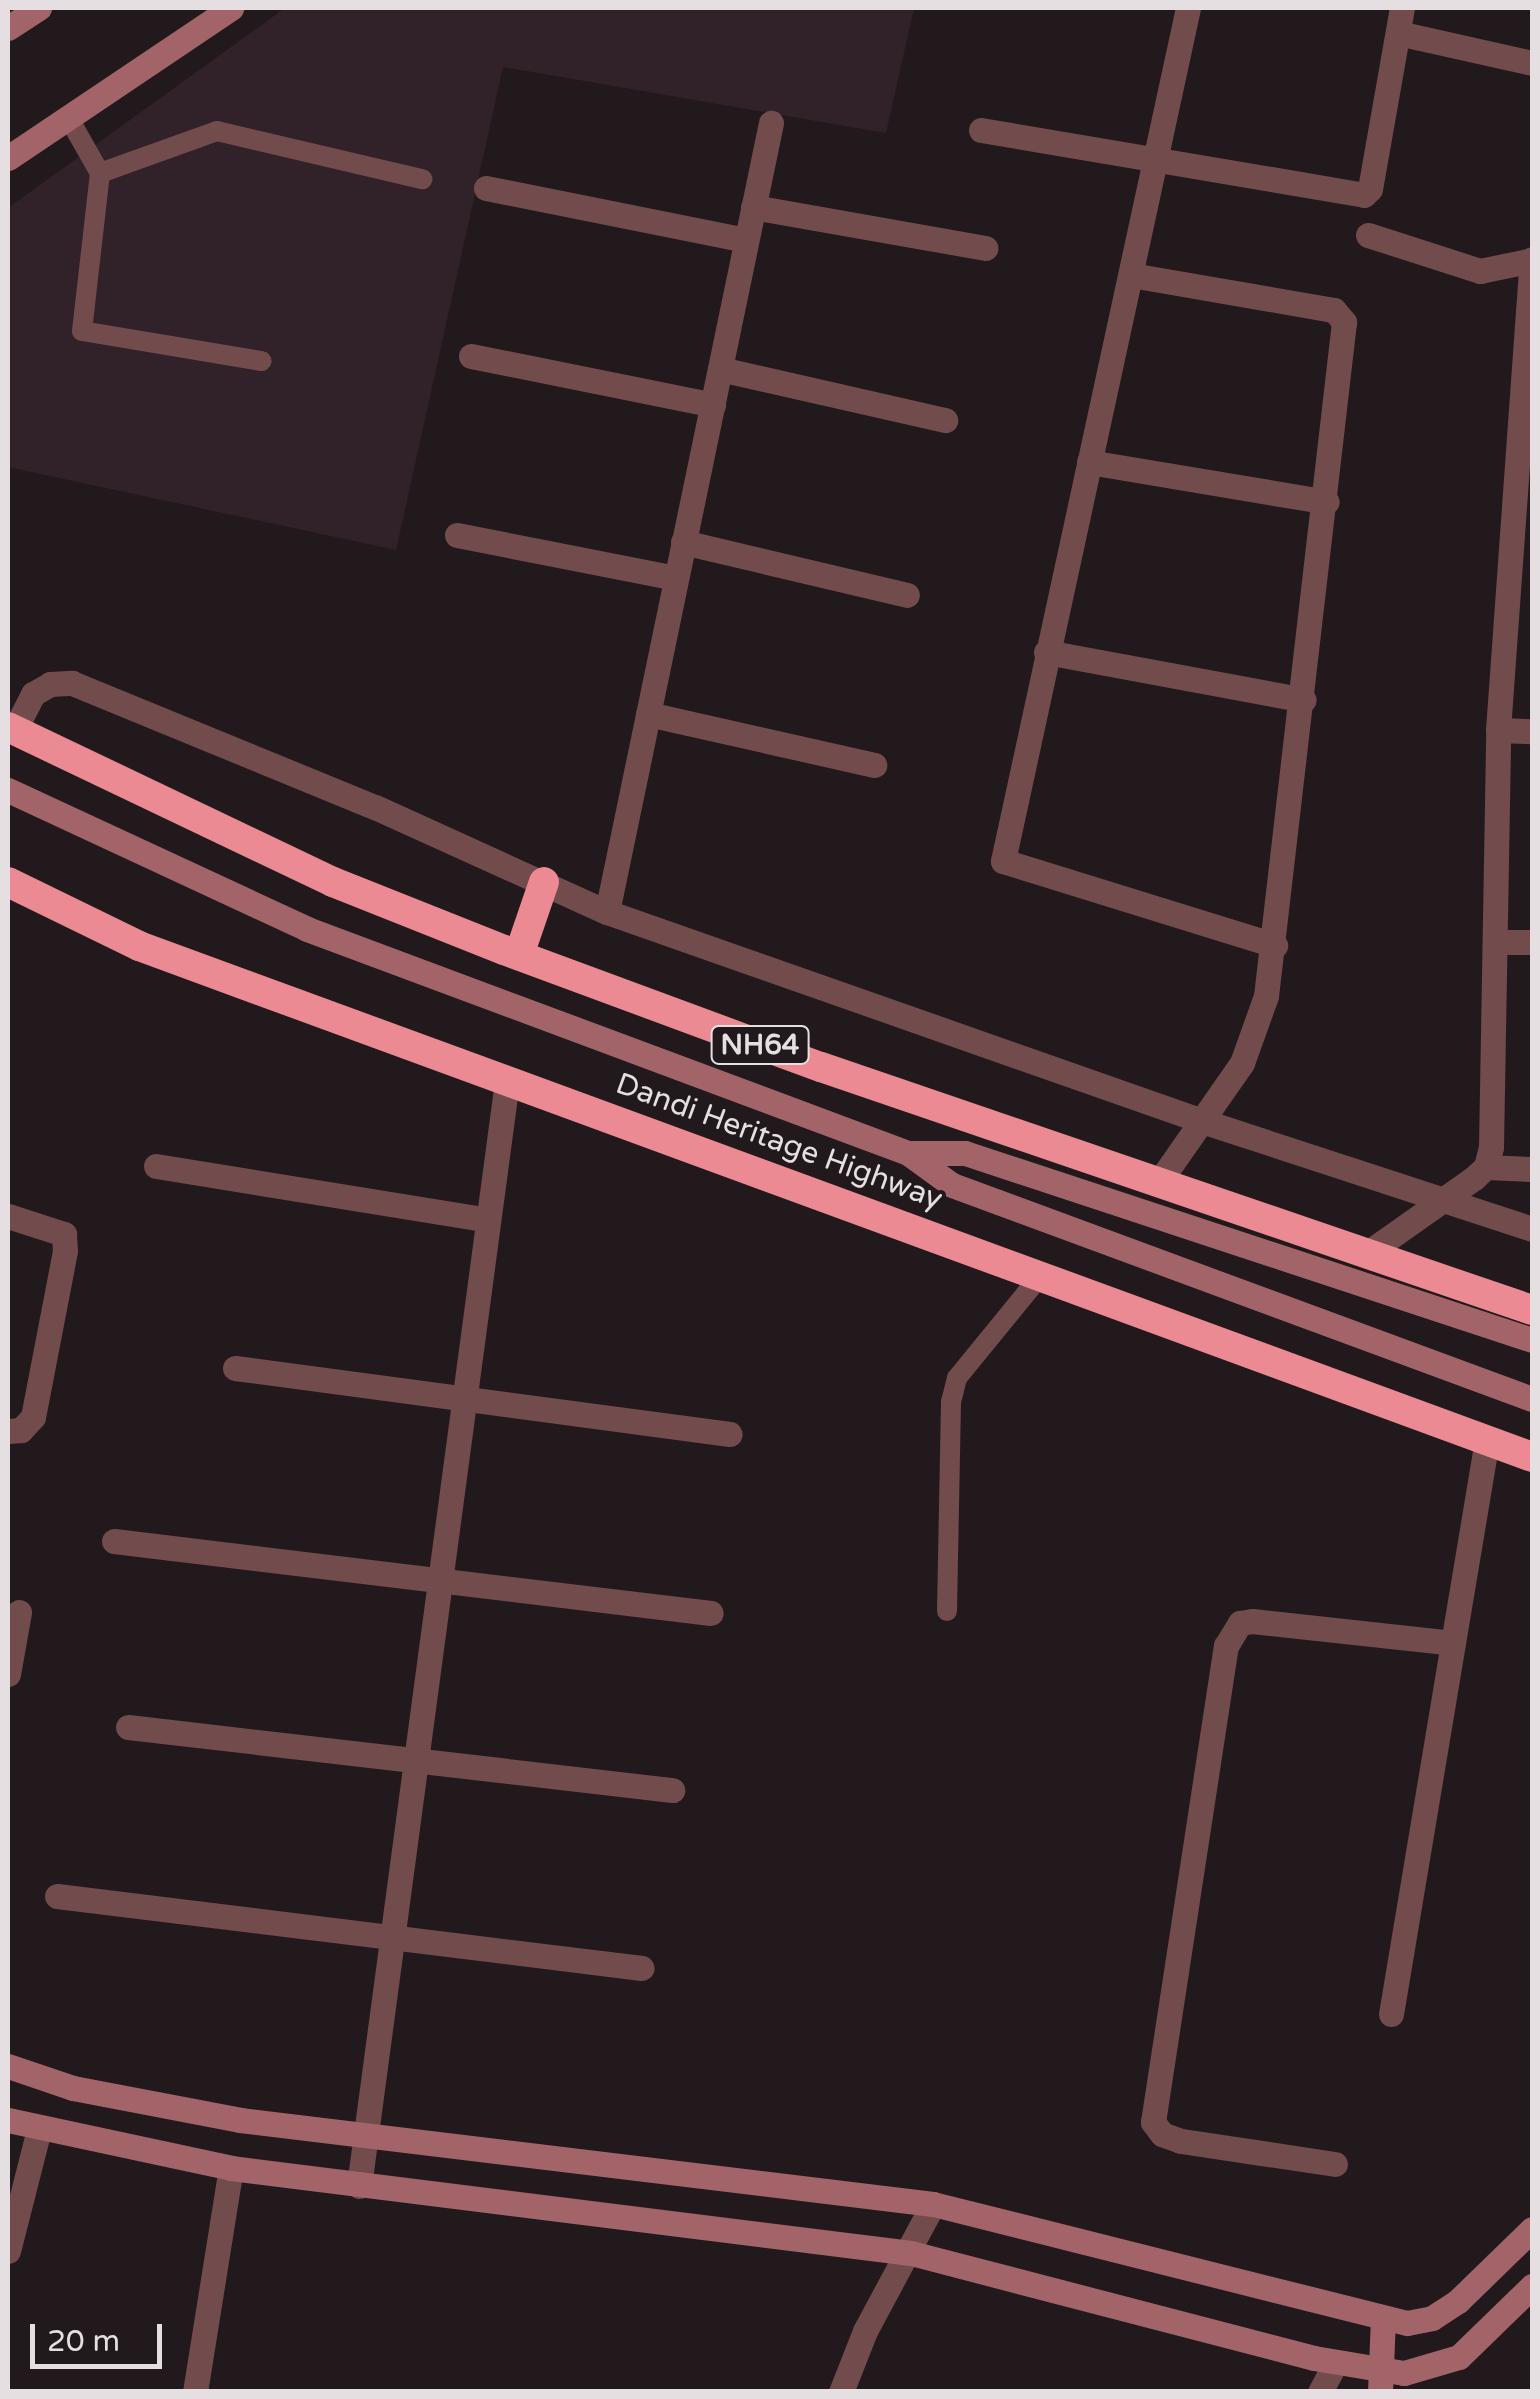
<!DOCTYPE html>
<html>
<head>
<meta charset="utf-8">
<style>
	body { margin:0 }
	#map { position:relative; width:1540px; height:2399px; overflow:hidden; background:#22191d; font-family:"Varela Round",sans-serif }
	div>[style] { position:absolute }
	.built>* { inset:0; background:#312229 }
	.lane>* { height:20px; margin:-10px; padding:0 10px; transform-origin:10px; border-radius:10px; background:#724b4d }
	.street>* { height:25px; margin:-12.5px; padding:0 12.5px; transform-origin:12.5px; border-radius:12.5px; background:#724b4d }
	.secondary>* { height:25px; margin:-12.5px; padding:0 12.5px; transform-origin:12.5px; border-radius:12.5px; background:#a26469 }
	.highway>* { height:30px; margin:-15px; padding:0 15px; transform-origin:15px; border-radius:15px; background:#eb8a92 }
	span { translate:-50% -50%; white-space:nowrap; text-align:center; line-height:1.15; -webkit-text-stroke:8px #22191d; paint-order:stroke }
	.shield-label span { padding:2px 8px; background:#22191d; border:2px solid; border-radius:8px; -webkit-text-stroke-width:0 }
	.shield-label { font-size:28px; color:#e6dfe2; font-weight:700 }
	.street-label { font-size:30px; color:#e6dfe2 }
	.frame { position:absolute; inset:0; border:10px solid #e6dfe2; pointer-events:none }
	.scale { position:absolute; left:30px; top:2324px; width:132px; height:45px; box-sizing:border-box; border:5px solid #e6dfe2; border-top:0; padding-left:12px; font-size:30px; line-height:35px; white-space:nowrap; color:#e6dfe2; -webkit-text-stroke:8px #22191d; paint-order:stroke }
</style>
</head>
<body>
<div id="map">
	<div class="built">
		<div style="clip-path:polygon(285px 8px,914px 8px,886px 133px,503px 67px,396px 550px,8px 467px,8px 208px)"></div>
	</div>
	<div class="lane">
		<div style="left:68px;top:117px;width:64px;rotate:60.3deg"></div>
		<div style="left:100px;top:173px;width:159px;rotate:96.5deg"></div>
		<div style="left:82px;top:331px;width:182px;rotate:9.5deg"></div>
		<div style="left:100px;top:173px;width:124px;rotate:-19.7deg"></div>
		<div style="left:217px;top:131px;width:211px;rotate:13.2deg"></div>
		<div style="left:947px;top:1611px;width:209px;rotate:-88.9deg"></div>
		<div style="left:951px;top:1402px;width:25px;rotate:-76deg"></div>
		<div style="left:957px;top:1378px;width:133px;rotate:-50.8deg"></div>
	</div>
	<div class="street">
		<div style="left:1188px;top:8px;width:873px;rotate:102.24deg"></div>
		<div style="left:1003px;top:861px;width:285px;rotate:17.2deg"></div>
		<div style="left:1398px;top:33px;width:137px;rotate:12.6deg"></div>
		<div style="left:981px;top:130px;width:388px;rotate:9.6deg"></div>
		<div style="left:1364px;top:195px;width:8px;rotate:-45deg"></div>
		<div style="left:1370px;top:189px;width:184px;rotate:-80deg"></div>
		<div style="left:486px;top:188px;width:265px;rotate:11.3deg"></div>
		<div style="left:753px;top:207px;width:236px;rotate:10deg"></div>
		<div style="left:1368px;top:235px;width:118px;rotate:17.8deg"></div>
		<div style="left:1480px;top:271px;width:53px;rotate:-11.9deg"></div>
		<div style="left:1131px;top:275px;width:206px;rotate:9.8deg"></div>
		<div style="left:1334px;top:310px;width:16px;rotate:50deg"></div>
		<div style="left:1344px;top:322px;width:678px;rotate:96.6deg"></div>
		<div style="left:1266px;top:996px;width:71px;rotate:109.7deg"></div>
		<div style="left:1242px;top:1063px;width:145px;rotate:124.9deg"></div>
		<div style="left:471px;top:356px;width:247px;rotate:11.4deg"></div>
		<div style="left:720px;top:369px;width:231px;rotate:12.8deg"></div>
		<div style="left:1089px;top:462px;width:241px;rotate:9.5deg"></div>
		<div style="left:457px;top:535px;width:223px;rotate:11.1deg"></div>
		<div style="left:683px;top:542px;width:230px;rotate:13.3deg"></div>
		<div style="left:1046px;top:652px;width:262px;rotate:10.5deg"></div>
		<div style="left:648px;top:714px;width:232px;rotate:12.7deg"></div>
		<div style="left:1498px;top:730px;width:34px;rotate:2deg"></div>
		<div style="left:14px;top:731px;width:42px;rotate:-62.8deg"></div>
		<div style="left:33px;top:694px;width:20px;rotate:-30deg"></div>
		<div style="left:50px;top:684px;width:22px;rotate:-3deg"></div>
		<div style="left:72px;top:683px;width:327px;rotate:22.3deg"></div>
		<div style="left:375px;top:807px;width:255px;rotate:24.4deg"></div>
		<div style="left:607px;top:912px;width:631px;rotate:19.35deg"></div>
		<div style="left:1202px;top:1121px;width:347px;rotate:18.1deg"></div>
		<div style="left:607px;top:912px;width:806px;rotate:-78.26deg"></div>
		<div style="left:1495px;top:942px;width:37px"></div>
		<div style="left:156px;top:1166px;width:336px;rotate:9.2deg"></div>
		<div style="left:1486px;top:1167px;width:46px;rotate:2.5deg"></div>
		<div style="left:8px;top:1216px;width:59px;rotate:17.8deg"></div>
		<div style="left:64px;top:1234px;width:17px;rotate:87deg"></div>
		<div style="left:65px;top:1251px;width:169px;rotate:100.9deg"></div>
		<div style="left:33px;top:1417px;width:18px;rotate:133deg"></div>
		<div style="left:21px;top:1430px;width:13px;rotate:176deg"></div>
		<div style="left:1369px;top:1252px;width:128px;rotate:-35.2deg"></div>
		<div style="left:1474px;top:1178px;width:16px;rotate:-43deg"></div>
		<div style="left:1486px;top:1167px;width:21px;rotate:-76deg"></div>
		<div style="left:1491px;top:1147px;width:417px;rotate:-89deg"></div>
		<div style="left:1498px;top:730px;width:472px;rotate:-85.9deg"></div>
		<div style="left:235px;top:1368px;width:499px;rotate:7.6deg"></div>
		<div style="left:114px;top:1541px;width:601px;rotate:6.88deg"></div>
		<div style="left:8px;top:1674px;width:63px;rotate:-79.9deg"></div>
		<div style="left:128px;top:1727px;width:548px;rotate:6.61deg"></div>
		<div style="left:57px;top:1896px;width:589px;rotate:7.02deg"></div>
		<div style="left:1391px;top:2014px;width:582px;rotate:-80.51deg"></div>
		<div style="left:1335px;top:2164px;width:156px;rotate:-171.5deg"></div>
		<div style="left:1181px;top:2141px;width:20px;rotate:-160deg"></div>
		<div style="left:1162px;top:2134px;width:15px;rotate:-127deg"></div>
		<div style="left:1153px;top:2122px;width:482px;rotate:-81.3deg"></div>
		<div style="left:1226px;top:1646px;width:27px;rotate:-59deg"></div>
		<div style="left:1240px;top:1623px;width:12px;rotate:-9deg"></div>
		<div style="left:1252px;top:1621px;width:202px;rotate:6.2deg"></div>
		<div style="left:359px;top:2186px;width:1115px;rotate:-82.37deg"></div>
		<div style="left:8px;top:2251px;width:126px;rotate:-75.7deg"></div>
		<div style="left:195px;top:2392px;width:227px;rotate:-80.9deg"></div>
		<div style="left:841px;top:2392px;width:66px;rotate:-68.5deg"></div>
		<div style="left:865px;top:2331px;width:144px;rotate:-61.8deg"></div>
		<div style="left:1320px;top:2392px;width:34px;rotate:-62deg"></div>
	</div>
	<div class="secondary">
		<div style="left:8px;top:28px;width:37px;rotate:-33deg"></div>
		<div style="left:8px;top:158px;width:269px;rotate:-33.9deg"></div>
		<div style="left:8px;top:790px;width:330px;rotate:24.9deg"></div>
		<div style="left:307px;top:929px;width:641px;rotate:20.44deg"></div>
		<div style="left:908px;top:1153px;width:54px;rotate:36deg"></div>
		<div style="left:952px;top:1185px;width:618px;rotate:20.25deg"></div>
		<div style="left:908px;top:1153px;width:57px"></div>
		<div style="left:965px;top:1153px;width:597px;rotate:18.25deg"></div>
		<div style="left:8px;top:2066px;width:69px;rotate:18.7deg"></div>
		<div style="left:73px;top:2088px;width:170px;rotate:10.8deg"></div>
		<div style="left:240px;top:2120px;width:698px;rotate:6.91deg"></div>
		<div style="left:933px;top:2204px;width:489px;rotate:14.1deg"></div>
		<div style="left:1407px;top:2323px;width:25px;rotate:-11deg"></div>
		<div style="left:1432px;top:2318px;width:31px;rotate:-33deg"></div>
		<div style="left:1458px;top:2301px;width:103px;rotate:-44.2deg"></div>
		<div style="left:8px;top:2120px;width:228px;rotate:12.1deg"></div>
		<div style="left:231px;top:2168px;width:685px;rotate:7.13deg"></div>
		<div style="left:911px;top:2253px;width:416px;rotate:14.6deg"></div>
		<div style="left:1314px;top:2358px;width:91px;rotate:9.5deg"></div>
		<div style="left:1404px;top:2373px;width:57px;rotate:-16.2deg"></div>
		<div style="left:1459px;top:2357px;width:102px;rotate:-44.2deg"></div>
		<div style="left:1380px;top:2392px;width:74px;rotate:-87.7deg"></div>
	</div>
	<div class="highway">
		<div style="left:8px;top:727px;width:360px;rotate:25.5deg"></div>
		<div style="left:333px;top:882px;width:184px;rotate:21.7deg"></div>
		<div style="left:504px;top:950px;width:338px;rotate:20.3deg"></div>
		<div style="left:821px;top:1067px;width:751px;rotate:18.87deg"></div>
		<div style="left:8px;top:882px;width:146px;rotate:26deg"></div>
		<div style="left:139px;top:946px;width:1484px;rotate:20.14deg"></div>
		<div style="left:519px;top:955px;width:77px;rotate:-71.1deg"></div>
	</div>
	<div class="shield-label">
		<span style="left:760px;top:1045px">NH64</span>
	</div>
	<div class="street-label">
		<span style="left:779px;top:1142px;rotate:20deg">Dandi Heritage Highway</span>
	</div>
	<div class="frame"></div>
	<div class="scale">20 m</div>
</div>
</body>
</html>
